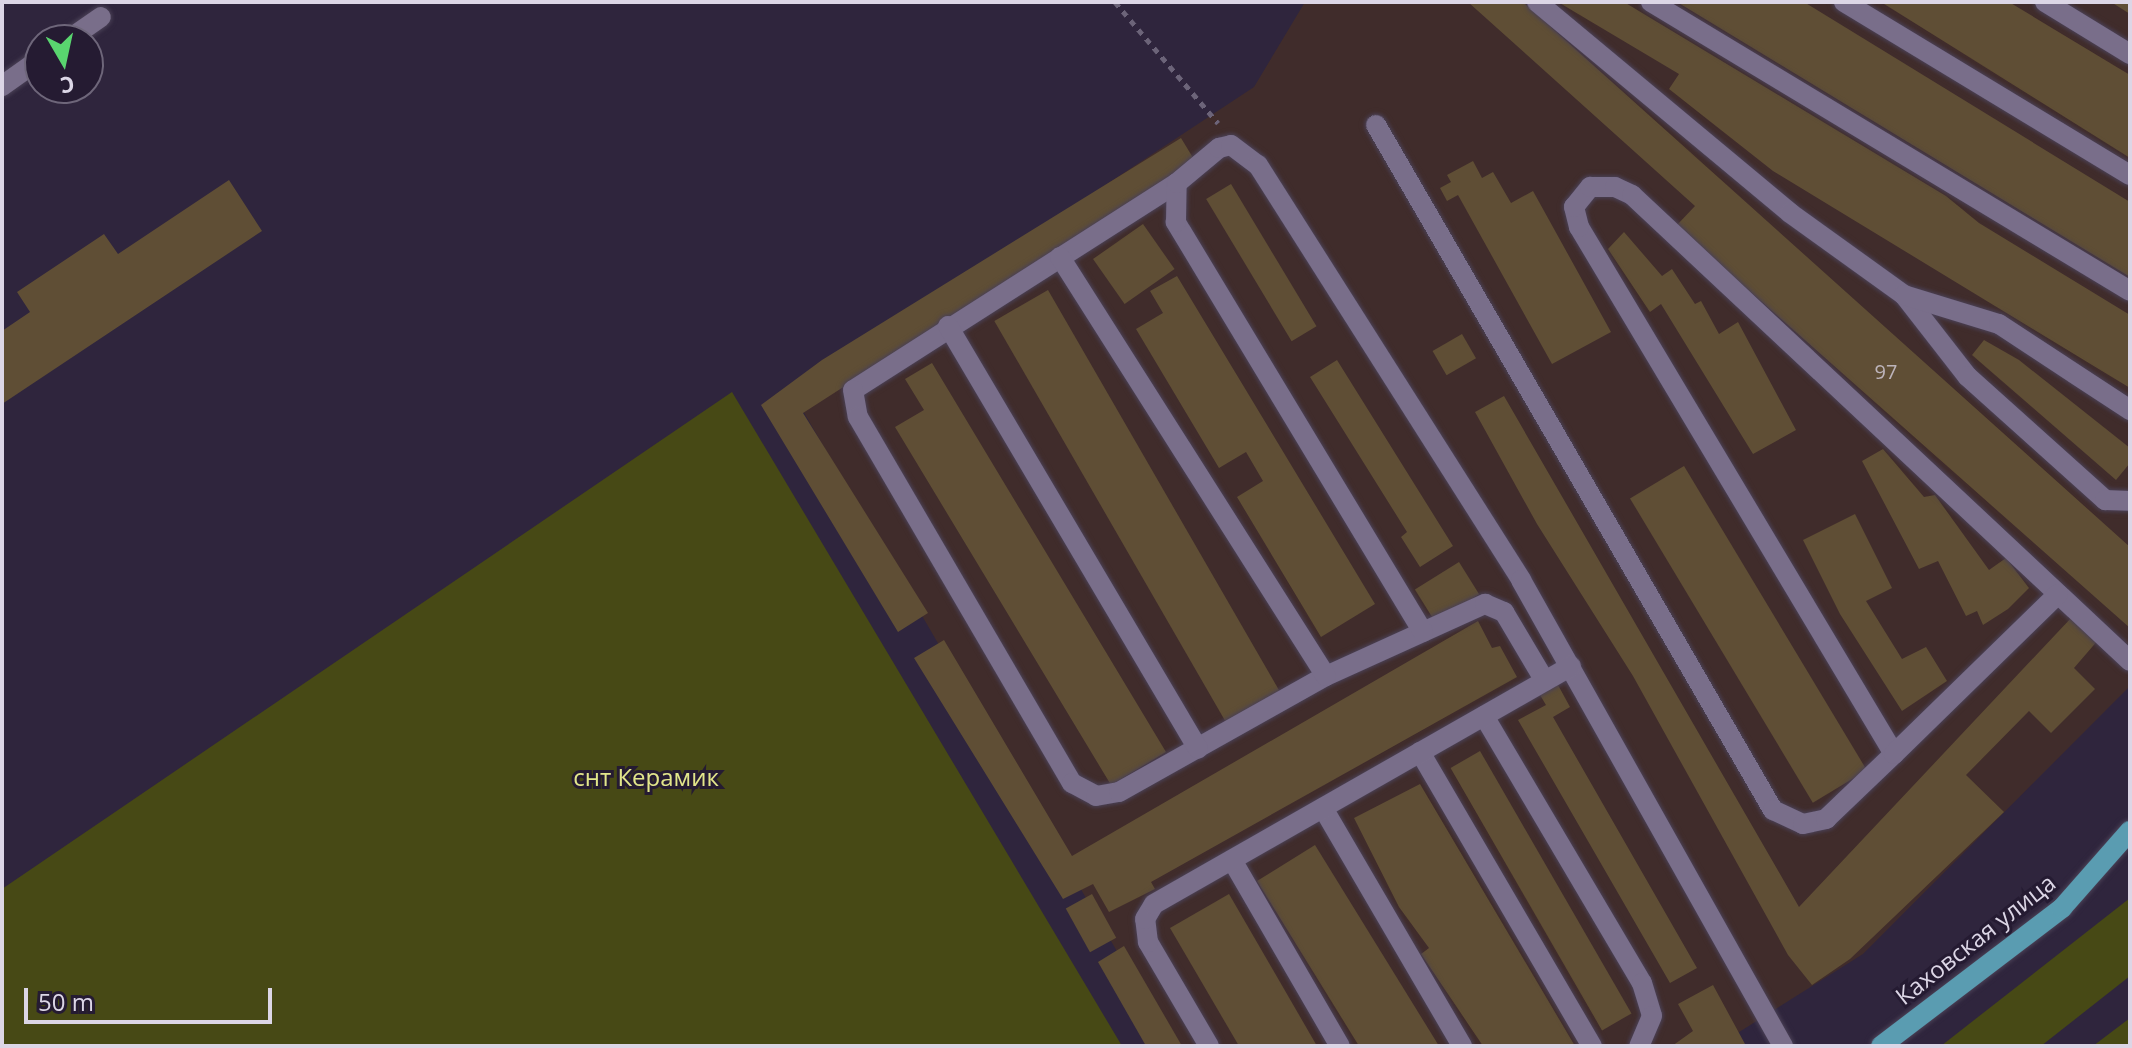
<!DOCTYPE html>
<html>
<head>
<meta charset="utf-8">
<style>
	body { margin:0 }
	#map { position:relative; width:2132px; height:1048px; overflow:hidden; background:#2f253d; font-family:"Open Sans",sans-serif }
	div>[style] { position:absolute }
	.industrial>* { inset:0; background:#402c2b }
	.green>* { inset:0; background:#474915 }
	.building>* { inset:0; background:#5f4e35; transform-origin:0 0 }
	.path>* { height:5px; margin-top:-2.5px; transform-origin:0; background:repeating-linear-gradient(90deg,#6c6479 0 6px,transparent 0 12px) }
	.roads { filter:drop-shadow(0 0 2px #4a4156) drop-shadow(0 0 2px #4a4156) }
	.minor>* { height:20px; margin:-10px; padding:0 10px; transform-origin:10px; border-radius:10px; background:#796e8a }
	.major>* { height:20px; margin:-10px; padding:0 10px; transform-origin:10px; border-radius:10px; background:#5a9cb1 }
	span { translate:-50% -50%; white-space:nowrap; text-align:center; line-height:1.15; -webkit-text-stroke:6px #251b32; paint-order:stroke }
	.number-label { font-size:20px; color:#bdb4ba }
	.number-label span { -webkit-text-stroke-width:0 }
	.park-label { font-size:24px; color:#e2e68a }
	.street-label { font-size:24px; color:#dcd6e6 }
	.frame { position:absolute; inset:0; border:4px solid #dcd6e6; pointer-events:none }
	.north { position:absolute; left:24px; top:24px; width:80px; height:80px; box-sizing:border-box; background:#251b32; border:2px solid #6e667a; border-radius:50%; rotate:171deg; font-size:22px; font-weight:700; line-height:32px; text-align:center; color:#dcd6e6 }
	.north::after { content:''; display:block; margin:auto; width:28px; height:36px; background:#59d56f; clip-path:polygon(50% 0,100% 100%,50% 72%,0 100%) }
	.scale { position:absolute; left:24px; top:988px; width:248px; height:36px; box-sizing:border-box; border:4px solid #dcd6e6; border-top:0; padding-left:10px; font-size:24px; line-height:28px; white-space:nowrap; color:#dcd6e6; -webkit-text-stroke:6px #251b32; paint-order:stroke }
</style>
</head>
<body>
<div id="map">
	<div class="industrial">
		<div style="clip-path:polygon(1305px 2px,2130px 2px,2130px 686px,1863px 954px,1717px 1046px,1172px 1046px,792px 392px,1254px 87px)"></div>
	</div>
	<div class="green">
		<div style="clip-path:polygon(732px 392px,1122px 1046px,2px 1046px,2px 889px)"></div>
		<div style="clip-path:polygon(2130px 898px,2130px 976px,2041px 1046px,1941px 1046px)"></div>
		<div style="clip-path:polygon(2130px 1018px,2130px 1046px,2093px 1046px)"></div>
	</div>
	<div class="building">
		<div style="clip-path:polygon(1468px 2px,1523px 2px,2130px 547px,2130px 628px,1676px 226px,1695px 206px)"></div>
		<div style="clip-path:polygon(1558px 2px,1624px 2px,1946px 196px,1979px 223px,2130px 315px,2130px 388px,1773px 171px,1669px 89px,1679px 74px)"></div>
		<div style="clip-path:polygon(1677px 2px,1804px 2px,2130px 202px,2130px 277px)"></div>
		<div style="clip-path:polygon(1881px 2px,2009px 2px,2130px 75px,2130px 158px)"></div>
		<div style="clip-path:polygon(2111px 2px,2130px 2px,2130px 14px)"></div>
		<div style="clip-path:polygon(1181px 138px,1195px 161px,803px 413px,928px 613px,898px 632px,761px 405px,822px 360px)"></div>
		<div style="clip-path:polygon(1473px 161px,1482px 178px,1493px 172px,1511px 203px,1533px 191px,1611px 332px,1552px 364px,1458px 195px,1447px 201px,1440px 188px,1451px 182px,1447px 175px)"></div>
		<div style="clip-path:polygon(229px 180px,262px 231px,2px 404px,2px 331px,30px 312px,17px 292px,104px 234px,118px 254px)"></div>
		<div style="left:1231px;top:184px;width:166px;height:29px;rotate:59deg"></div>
		<div style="left:1143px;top:224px;width:55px;height:61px;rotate:55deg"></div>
		<div style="clip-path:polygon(1624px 232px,1662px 276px,1672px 269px,1695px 304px,1701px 301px,1719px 334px,1738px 322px,1796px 430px,1753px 454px,1661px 304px,1650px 312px,1608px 249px)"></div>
		<div style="clip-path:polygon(1177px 276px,1375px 604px,1321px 637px,1237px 497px,1263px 481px,1246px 452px,1219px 468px,1136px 329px,1163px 313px,1150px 291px)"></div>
		<div style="left:1048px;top:290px;width:465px;height:62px;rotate:60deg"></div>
		<div style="left:1462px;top:334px;width:28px;height:34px;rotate:60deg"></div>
		<div style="clip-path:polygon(1984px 340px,2019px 360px,2130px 448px,2130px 463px,2116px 480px,1972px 355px)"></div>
		<div style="clip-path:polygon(1337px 360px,1453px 546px,1420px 567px,1401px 537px,1407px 532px,1310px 377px)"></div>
		<div style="clip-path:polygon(932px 363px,1166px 752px,1111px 785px,895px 427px,924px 410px,905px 379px)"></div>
		<div style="clip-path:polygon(1504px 396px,1799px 907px,2072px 617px,2099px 639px,2074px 668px,2095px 689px,2051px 733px,2029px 711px,1966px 775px,2004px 812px,1850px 959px,1812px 985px,1788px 955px,1633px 676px,1537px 524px,1475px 412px)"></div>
		<div style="clip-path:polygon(1883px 449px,1924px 497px,1935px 495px,1989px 570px,2006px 558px,2029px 588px,2008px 609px,1983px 625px,1977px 611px,1966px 616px,1938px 561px,1919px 569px,1862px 461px)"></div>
		<div style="left:1684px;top:466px;width:355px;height:63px;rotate:59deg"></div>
		<div style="clip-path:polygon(1855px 514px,1892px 588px,1866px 601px,1902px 659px,1926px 647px,1947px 681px,1902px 711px,1840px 614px,1803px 540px)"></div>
		<div style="left:1459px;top:562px;width:38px;height:52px;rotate:58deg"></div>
		<div style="clip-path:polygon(1478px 621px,1492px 648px,1500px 646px,1517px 677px,1151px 882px,1155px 889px,1109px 912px,1093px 884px,1063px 899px,914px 658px,944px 640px,1072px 856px)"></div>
		<div style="clip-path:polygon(1558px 685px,1570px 707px,1553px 717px,1697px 968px,1670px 983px,1518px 720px,1546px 705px,1540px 695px)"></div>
		<div style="left:1480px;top:751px;width:303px;height:34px;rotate:60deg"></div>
		<div style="clip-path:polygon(1420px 784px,1575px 1046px,1483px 1046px,1421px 954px,1429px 948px,1399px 907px,1354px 818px)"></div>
		<div style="clip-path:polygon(1315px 845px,1439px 1046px,1359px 1046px,1257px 881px)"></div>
		<div style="left:1092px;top:894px;width:50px;height:30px;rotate:61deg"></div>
		<div style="clip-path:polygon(1229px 894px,1317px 1046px,1239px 1046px,1170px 928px)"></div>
		<div style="clip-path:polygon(1124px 946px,1182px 1046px,1146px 1046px,1098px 962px)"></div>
		<div style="clip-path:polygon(1713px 985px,1745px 1044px,1672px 1046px,1693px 1031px,1678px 1004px)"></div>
	</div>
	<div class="path">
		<div style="left:1115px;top:2px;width:159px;rotate:49.6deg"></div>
	</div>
	<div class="roads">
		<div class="minor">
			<div style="left:1537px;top:2px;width:329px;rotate:39.8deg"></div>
			<div style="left:1790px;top:213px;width:140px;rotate:35.7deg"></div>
			<div style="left:1904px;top:295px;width:103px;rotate:52.1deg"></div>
			<div style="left:1967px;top:376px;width:186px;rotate:41.9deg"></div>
			<div style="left:2105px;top:500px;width:25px;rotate:2deg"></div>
			<div style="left:1651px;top:2px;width:559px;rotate:31.1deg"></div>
			<div style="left:1844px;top:2px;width:334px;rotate:31.2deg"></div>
			<div style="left:2045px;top:2px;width:100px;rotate:31.5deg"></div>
			<div style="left:68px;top:40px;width:40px;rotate:-34.9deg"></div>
			<div style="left:2px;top:86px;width:47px;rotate:-35.4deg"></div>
			<div style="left:1376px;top:125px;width:792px;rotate:59.91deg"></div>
			<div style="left:1773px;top:810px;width:33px;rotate:25deg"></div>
			<div style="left:1803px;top:824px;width:24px;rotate:-12deg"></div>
			<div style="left:1826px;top:819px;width:94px;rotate:-43.7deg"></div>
			<div style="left:1894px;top:754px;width:614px;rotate:-120.87deg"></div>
			<div style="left:1579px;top:227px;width:21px;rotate:-104deg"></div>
			<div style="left:1574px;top:207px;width:26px;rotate:-51deg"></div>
			<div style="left:1590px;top:187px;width:25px"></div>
			<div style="left:1615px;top:187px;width:19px;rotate:25deg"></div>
			<div style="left:1632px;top:195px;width:682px;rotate:43.1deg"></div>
			<div style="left:1177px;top:183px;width:384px;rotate:147.4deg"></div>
			<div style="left:853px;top:390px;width:27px;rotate:80deg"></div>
			<div style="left:858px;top:417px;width:424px;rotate:59.7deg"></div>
			<div style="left:1072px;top:783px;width:27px;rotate:28deg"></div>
			<div style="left:1096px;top:796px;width:23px;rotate:-10deg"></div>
			<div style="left:1119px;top:792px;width:237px;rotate:-29.3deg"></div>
			<div style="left:1326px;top:676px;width:175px;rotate:-24.4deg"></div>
			<div style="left:1485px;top:604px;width:21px;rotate:23deg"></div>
			<div style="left:1504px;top:612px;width:80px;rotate:59.3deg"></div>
			<div style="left:1060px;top:257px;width:496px;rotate:57.6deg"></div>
			<div style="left:1904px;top:295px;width:99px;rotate:17deg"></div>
			<div style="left:1999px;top:324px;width:157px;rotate:33.3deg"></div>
			<div style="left:948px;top:326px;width:491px;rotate:59.4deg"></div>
			<div style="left:1423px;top:632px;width:479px;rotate:-121.1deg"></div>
			<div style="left:1176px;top:222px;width:39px;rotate:-89deg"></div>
			<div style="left:1177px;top:183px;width:55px;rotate:-39.8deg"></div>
			<div style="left:1219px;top:148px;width:12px;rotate:-14deg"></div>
			<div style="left:1231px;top:145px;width:34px;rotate:37deg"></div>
			<div style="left:1258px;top:165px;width:491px;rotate:57.6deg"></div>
			<div style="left:1521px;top:580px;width:535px;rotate:60.65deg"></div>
			<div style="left:1484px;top:716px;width:310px;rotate:59.4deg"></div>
			<div style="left:1642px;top:983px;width:34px;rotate:73deg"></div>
			<div style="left:1652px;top:1016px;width:33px;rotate:113deg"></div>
			<div style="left:1420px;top:752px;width:341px;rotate:59.7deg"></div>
			<div style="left:1894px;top:754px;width:229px;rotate:-44.3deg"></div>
			<div style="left:1323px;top:808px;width:276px;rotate:59.7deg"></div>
			<div style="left:1232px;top:860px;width:215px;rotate:59.9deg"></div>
			<div style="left:1209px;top:1046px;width:121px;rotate:-120.4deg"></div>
			<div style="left:1148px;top:942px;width:23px;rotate:-97deg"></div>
			<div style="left:1145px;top:919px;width:17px;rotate:-59deg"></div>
			<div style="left:1154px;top:904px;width:480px;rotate:-29.7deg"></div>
		</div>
		<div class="major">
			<div style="left:1881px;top:1046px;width:228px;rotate:-37.3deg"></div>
			<div style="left:2062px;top:908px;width:103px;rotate:-48.6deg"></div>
		</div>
	</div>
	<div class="number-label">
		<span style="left:1886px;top:371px">97</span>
	</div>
	<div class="park-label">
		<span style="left:646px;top:777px">снт Керамик</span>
	</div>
	<div class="street-label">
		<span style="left:1975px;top:939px;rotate:-38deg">Каховская улица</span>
	</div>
	<div class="frame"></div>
	<div class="north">С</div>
	<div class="scale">50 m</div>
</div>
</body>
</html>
